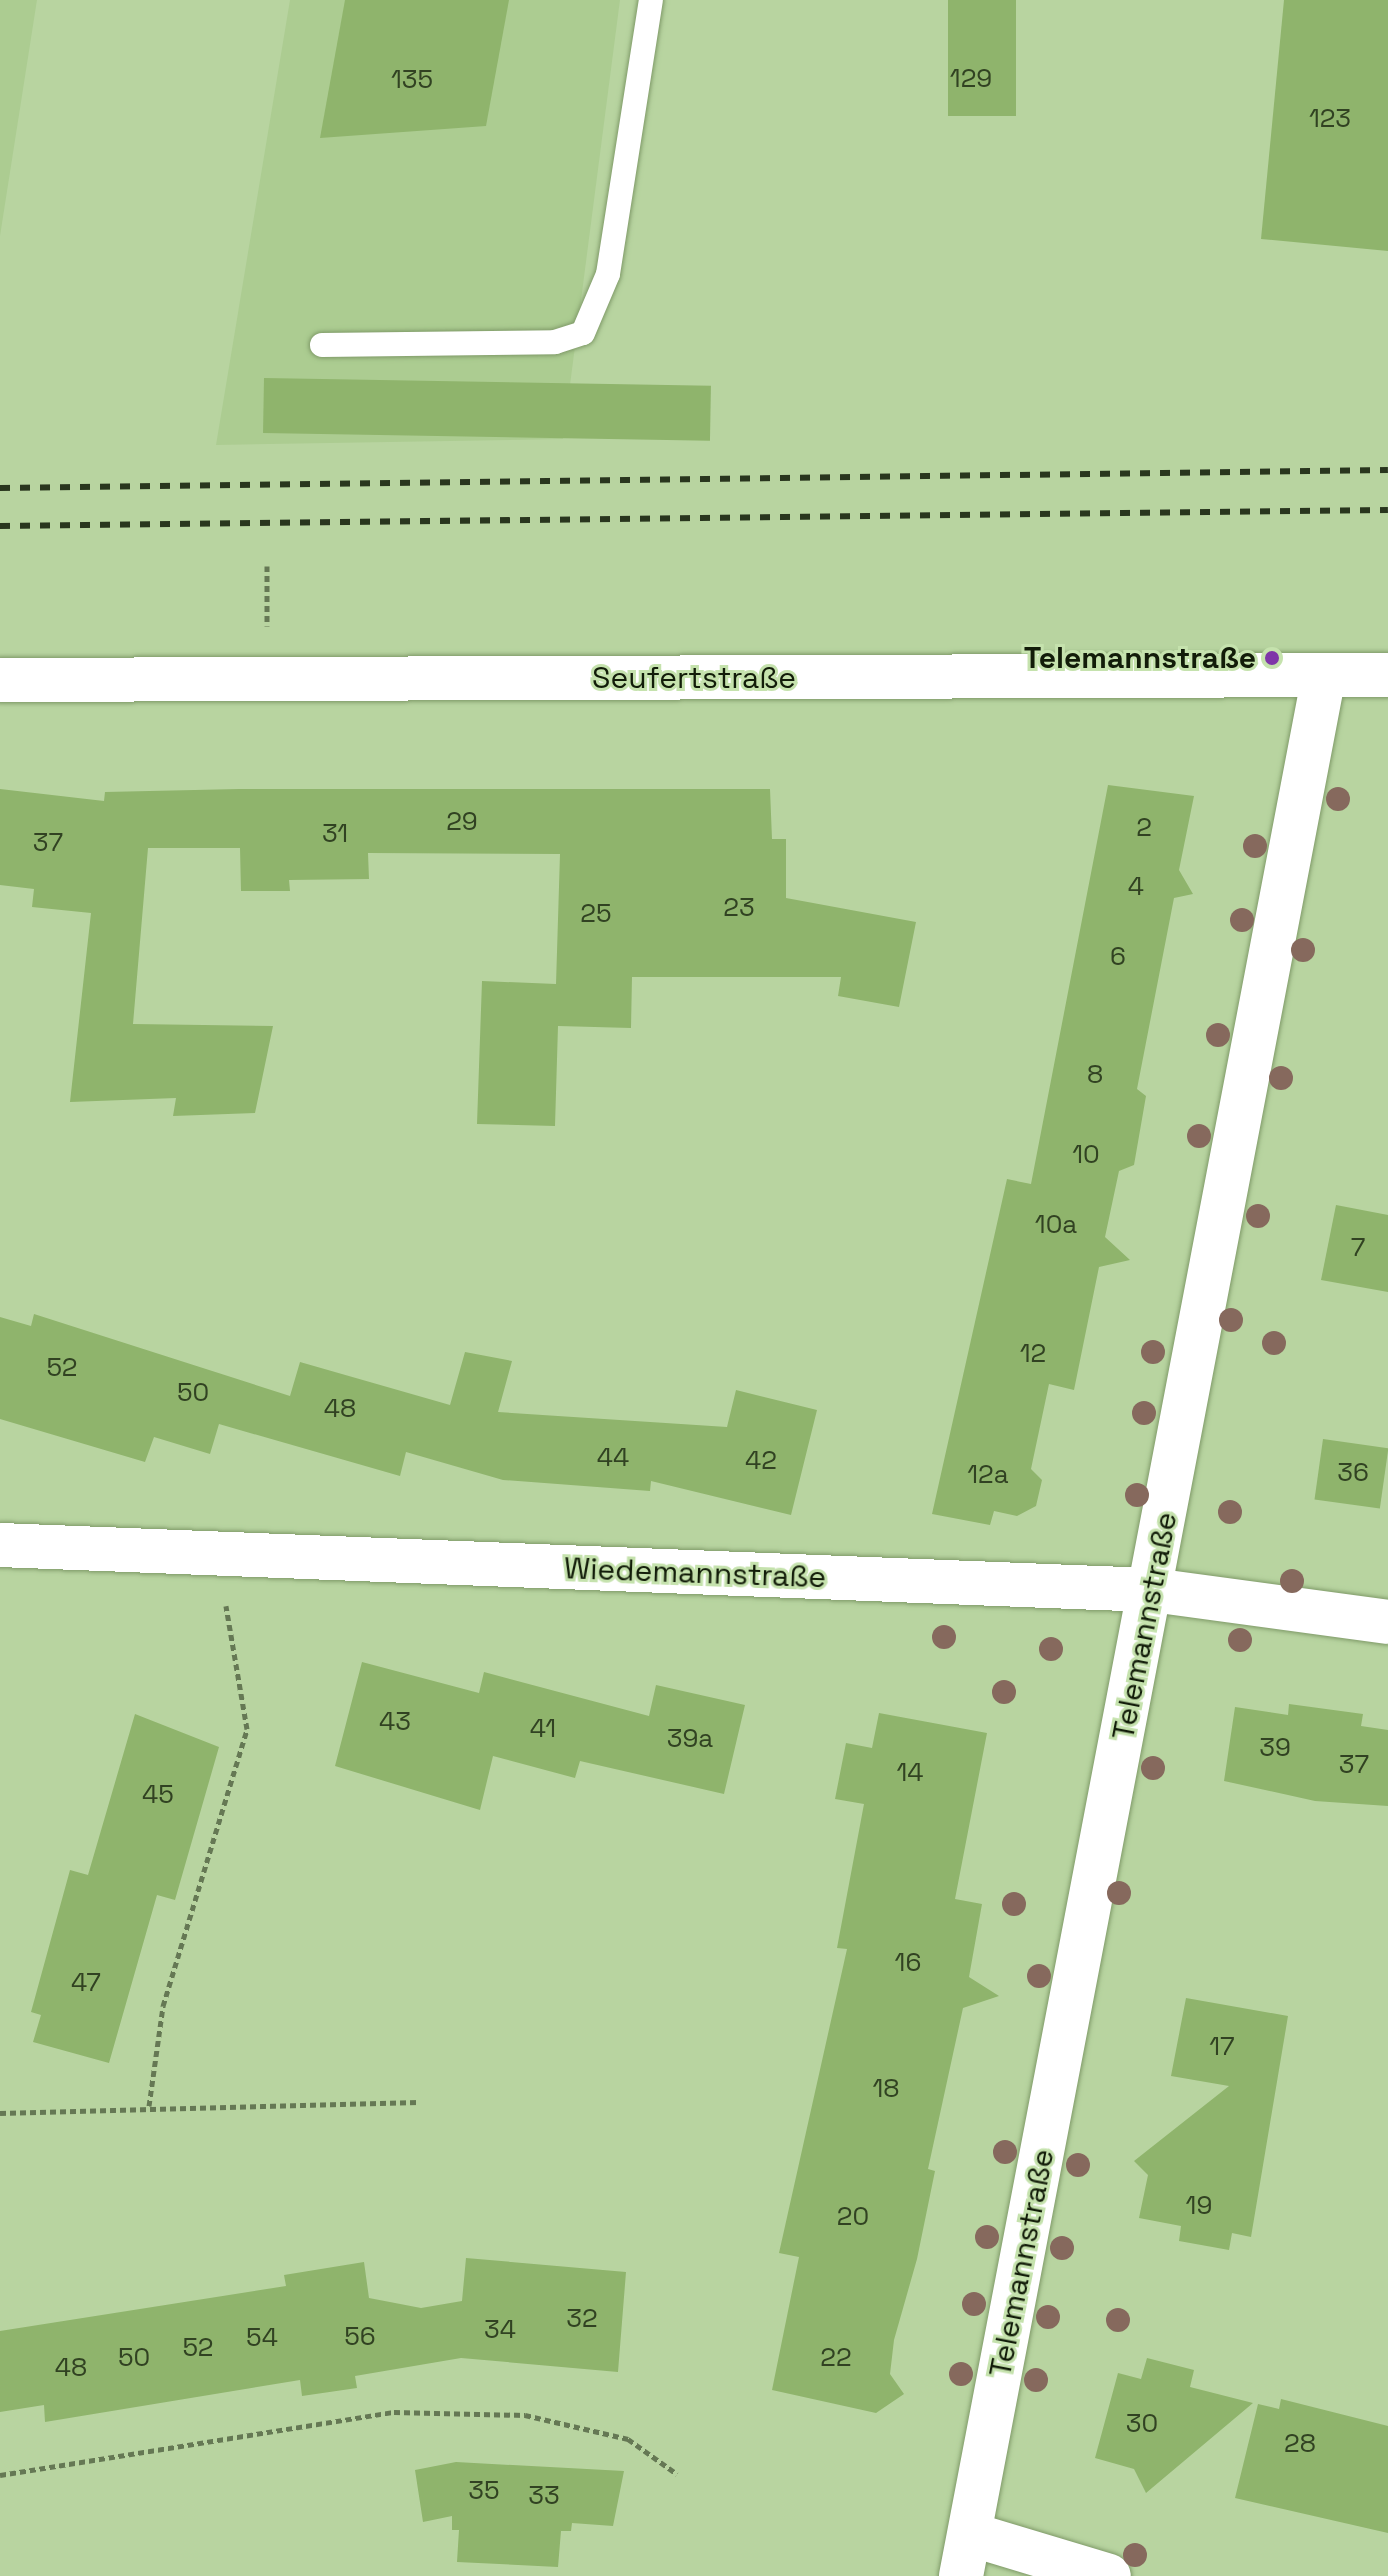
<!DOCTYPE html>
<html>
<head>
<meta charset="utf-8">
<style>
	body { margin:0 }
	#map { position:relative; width:1388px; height:2576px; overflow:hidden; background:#b8d4a0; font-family:"Space Grotesk",sans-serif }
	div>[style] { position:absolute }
	.built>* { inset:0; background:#accc91 }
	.building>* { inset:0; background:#8fb46c; transform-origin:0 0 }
	.path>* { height:5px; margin-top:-2.5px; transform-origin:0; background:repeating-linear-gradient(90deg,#657854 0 6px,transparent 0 10px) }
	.roads { filter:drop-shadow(0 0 2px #7f9a68) drop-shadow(0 0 2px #7f9a68) }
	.lane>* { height:24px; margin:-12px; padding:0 12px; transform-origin:12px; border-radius:12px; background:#fff }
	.street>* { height:44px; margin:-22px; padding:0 22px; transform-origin:22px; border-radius:22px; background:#fff }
	.rail>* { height:6px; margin-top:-3px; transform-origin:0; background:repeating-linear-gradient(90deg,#29361e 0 10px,transparent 0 20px) }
	.trees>* { width:24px; height:24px; margin:-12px; border-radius:50%; background:#86695d }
	.dots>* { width:22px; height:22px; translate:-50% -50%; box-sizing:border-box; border:4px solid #c5e2ad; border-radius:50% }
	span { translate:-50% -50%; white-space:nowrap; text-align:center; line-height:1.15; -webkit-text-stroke:6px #c5e2ad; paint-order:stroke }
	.number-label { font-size:26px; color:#314222 }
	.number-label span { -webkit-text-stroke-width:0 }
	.poi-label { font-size:30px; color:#121c09; font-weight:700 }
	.right { translate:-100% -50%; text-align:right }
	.street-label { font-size:30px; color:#121c09 }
</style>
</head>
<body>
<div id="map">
	<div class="built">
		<div style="clip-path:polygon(0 0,37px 0,0 236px)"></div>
		<div style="clip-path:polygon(290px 0,620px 0,563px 439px,216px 445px)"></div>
	</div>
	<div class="building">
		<div style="clip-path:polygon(345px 0,509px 0,486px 126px,320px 138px)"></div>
		<div style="left:948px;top:0;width:68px;height:116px"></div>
		<div style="clip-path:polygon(1284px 0,1388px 0,1388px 251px,1261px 239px)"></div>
		<div style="left:264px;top:378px;width:447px;height:55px;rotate:1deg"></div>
		<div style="clip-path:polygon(1108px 785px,1194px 796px,1179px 870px,1193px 894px,1174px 898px,1137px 1089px,1146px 1096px,1134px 1165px,1119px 1171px,1105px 1237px,1130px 1260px,1099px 1267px,1074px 1390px,1049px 1384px,1031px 1469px,1042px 1480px,1036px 1506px,1017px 1516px,994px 1511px,990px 1525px,932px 1514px,1007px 1179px,1031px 1184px)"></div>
		<div style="clip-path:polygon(0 789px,104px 801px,105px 792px,239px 789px,770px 789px,772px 839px,786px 839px,786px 898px,916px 922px,899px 1007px,838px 996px,841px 977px,632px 977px,631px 1028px,558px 1026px,555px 1126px,477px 1124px,482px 981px,556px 984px,560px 854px,368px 853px,369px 879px,289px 880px,290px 891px,241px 891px,240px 848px,148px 848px,133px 1024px,273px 1026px,255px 1113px,173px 1116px,176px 1098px,70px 1102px,91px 913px,32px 907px,34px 889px,0 885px)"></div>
		<div style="clip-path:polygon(1336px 1205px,1388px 1215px,1388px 1292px,1321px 1280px)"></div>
		<div style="clip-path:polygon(34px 1314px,290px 1396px,300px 1362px,450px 1405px,465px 1352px,512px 1361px,498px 1412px,727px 1427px,736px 1390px,817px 1410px,791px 1515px,651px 1481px,650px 1491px,503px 1480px,406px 1452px,400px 1476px,219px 1424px,210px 1454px,154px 1437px,145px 1462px,0 1419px,0 1317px,31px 1326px)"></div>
		<div style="left:1323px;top:1439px;width:66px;height:61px;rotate:8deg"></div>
		<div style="clip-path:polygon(362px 1662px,479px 1693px,484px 1672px,649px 1716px,656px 1685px,745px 1705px,724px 1794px,580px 1761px,575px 1778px,493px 1756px,480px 1810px,335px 1766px)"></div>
		<div style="clip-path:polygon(1289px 1704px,1363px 1714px,1361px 1726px,1388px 1730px,1388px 1806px,1315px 1801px,1224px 1781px,1235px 1707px,1288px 1715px)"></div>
		<div style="clip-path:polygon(879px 1713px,987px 1733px,955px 1899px,982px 1904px,969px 1977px,999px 1996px,963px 2008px,928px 2169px,935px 2171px,917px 2259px,894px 2340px,890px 2374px,904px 2394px,876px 2413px,772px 2390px,799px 2257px,779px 2253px,847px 1949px,837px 1948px,864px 1804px,835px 1799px,846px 1743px,872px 1748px)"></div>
		<div style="clip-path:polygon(135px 1714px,219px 1747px,175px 1900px,157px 1895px,109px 2063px,33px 2042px,41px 2015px,31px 2012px,70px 1870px,88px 1875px)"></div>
		<div style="clip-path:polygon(1186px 1998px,1288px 2016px,1251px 2237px,1232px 2233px,1229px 2250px,1179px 2241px,1181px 2226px,1139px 2218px,1148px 2175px,1134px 2161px,1229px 2086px,1171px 2076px)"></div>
		<div style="clip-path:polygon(466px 2258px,626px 2272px,618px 2372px,461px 2358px,355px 2376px,357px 2388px,302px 2396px,300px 2380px,45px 2422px,44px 2405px,0 2412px,0 2331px,286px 2286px,284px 2275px,364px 2262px,369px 2298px,421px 2308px,462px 2301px)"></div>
		<div style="clip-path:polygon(1147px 2358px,1194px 2370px,1190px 2387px,1253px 2403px,1146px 2493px,1134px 2469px,1095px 2458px,1118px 2373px,1141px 2379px)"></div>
		<div style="clip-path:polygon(1281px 2399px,1388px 2426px,1388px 2533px,1235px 2498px,1258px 2404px,1279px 2409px)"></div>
		<div style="clip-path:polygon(456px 2462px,624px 2471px,613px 2526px,572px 2523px,571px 2531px,561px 2531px,558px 2567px,457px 2562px,459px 2530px,452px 2530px,452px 2516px,423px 2522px,415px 2470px)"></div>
	</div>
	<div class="path">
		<div style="left:267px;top:566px;width:60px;rotate:90deg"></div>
		<div style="left:149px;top:2106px;width:101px;rotate:-82deg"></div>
		<div style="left:163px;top:2006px;width:289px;rotate:-73.1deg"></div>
		<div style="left:247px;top:1729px;width:125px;rotate:-99.7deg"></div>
		<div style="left:0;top:2113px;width:419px;rotate:-1.5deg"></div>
		<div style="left:0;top:2475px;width:399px;rotate:-9.1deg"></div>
		<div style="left:394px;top:2412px;width:131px;rotate:1.3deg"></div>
		<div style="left:525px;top:2415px;width:106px;rotate:13.1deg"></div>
		<div style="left:628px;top:2439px;width:60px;rotate:35.5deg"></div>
	</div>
	<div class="roads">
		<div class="lane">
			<div style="left:322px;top:345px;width:233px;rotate:-0.7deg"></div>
			<div style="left:555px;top:342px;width:29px;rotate:-18deg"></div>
			<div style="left:583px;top:333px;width:64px;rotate:-67deg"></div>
			<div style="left:608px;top:274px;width:277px;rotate:-81.1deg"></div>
		</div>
		<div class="street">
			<div style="left:0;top:680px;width:1388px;rotate:-0.21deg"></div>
			<div style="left:0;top:1545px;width:1153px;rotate:2.24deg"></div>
			<div style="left:1152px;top:1590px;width:238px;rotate:7.7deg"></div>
			<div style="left:970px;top:2534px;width:145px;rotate:16.8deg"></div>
			<div style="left:961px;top:2576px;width:1935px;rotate:-79.19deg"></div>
		</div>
	</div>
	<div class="rail">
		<div style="left:0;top:488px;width:1388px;rotate:-0.74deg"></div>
		<div style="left:0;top:526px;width:1388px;rotate:-0.66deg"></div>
	</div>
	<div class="trees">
		<div style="left:1338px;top:799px"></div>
		<div style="left:1255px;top:846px"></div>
		<div style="left:1242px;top:920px"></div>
		<div style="left:1303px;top:950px"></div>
		<div style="left:1218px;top:1035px"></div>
		<div style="left:1281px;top:1078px"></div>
		<div style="left:1199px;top:1136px"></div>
		<div style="left:1258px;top:1216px"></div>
		<div style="left:1231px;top:1320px"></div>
		<div style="left:1274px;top:1343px"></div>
		<div style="left:1153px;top:1352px"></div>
		<div style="left:1144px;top:1413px"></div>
		<div style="left:1137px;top:1495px"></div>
		<div style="left:1230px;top:1512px"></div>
		<div style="left:1292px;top:1581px"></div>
		<div style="left:944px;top:1637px"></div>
		<div style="left:1240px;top:1640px"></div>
		<div style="left:1051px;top:1649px"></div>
		<div style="left:1004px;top:1692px"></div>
		<div style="left:1153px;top:1768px"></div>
		<div style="left:1119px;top:1893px"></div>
		<div style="left:1014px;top:1904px"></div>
		<div style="left:1039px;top:1976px"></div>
		<div style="left:1005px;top:2152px"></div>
		<div style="left:1078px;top:2165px"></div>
		<div style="left:987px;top:2237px"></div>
		<div style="left:1062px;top:2248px"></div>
		<div style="left:974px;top:2304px"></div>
		<div style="left:1048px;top:2317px"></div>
		<div style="left:1118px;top:2320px"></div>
		<div style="left:961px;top:2374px"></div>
		<div style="left:1036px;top:2380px"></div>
		<div style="left:1135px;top:2555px"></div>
	</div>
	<div class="dots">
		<div style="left:1272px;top:658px;background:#7f36a8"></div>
	</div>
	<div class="number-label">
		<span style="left:971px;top:79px">129</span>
		<span style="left:412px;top:80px">135</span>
		<span style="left:1330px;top:119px">123</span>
		<span style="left:462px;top:822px">29</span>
		<span style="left:1144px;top:828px">2</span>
		<span style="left:335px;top:834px">31</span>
		<span style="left:48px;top:843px">37</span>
		<span style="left:1136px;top:887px">4</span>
		<span style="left:739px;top:908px">23</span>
		<span style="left:596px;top:914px">25</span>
		<span style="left:1118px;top:957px">6</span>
		<span style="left:1095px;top:1075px">8</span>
		<span style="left:1086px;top:1155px">10</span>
		<span style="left:1056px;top:1225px">10a</span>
		<span style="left:1358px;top:1248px">7</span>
		<span style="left:1033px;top:1354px">12</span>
		<span style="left:62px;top:1368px">52</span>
		<span style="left:193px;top:1393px">50</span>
		<span style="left:340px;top:1409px">48</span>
		<span style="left:613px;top:1458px">44</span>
		<span style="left:761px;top:1461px">42</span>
		<span style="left:1353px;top:1473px">36</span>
		<span style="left:988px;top:1475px">12a</span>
		<span style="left:395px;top:1722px">43</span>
		<span style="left:543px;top:1729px">41</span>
		<span style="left:690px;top:1739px">39a</span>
		<span style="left:1275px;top:1748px">39</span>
		<span style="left:1354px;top:1765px">37</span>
		<span style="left:910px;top:1773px">14</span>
		<span style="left:158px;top:1795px">45</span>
		<span style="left:908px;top:1963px">16</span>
		<span style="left:86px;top:1983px">47</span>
		<span style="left:1222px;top:2047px">17</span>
		<span style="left:886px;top:2089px">18</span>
		<span style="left:1199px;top:2206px">19</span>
		<span style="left:853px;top:2217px">20</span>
		<span style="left:582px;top:2319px">32</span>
		<span style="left:500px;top:2330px">34</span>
		<span style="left:360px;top:2337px">56</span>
		<span style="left:262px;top:2338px">54</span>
		<span style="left:198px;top:2348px">52</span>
		<span style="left:134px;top:2358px">50</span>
		<span style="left:836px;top:2358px">22</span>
		<span style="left:71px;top:2368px">48</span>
		<span style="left:1142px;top:2424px">30</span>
		<span style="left:1300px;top:2444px">28</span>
		<span style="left:484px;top:2491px">35</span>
		<span style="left:544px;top:2496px">33</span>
	</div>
	<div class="poi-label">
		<span class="right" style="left:1256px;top:658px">Telemannstraße</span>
	</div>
	<div class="street-label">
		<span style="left:694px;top:678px">Seufertstraße</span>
		<span style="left:695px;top:1573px;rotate:2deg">Wiedemannstraße</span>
		<span style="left:1145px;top:1626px;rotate:-79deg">Telemannstraße</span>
		<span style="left:1022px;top:2263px;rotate:-79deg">Telemannstraße</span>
	</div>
</div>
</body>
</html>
